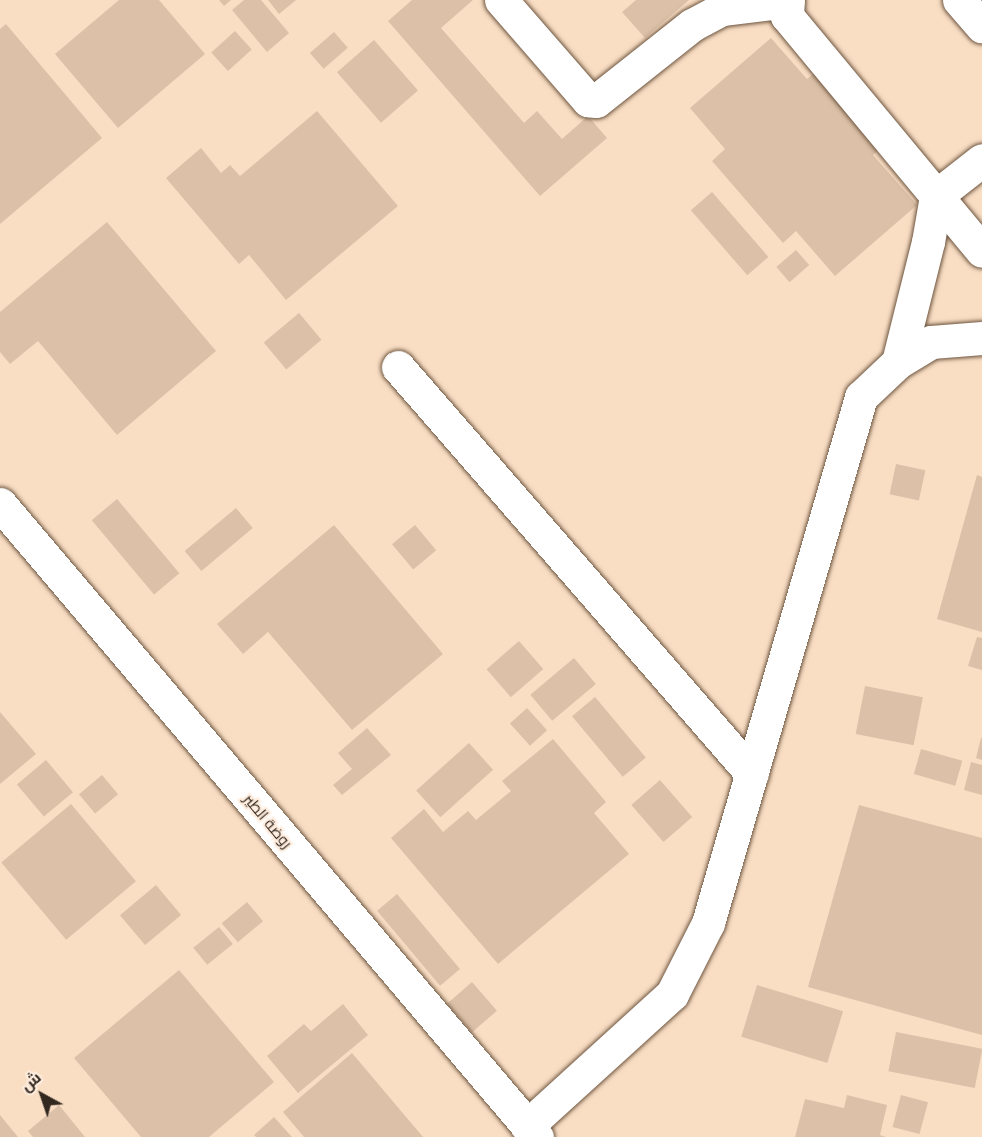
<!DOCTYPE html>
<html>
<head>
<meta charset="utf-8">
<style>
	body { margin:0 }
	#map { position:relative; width:982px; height:1137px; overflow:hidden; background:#f9dec4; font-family:"PT Sans",Cairo,sans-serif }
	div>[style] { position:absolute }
	.building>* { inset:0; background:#dcc1a8; transform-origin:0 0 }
	.roads { filter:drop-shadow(0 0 2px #6d553f) drop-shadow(0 0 2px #6d553f) }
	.minor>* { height:33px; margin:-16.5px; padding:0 16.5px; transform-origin:16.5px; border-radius:16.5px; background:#fff }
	span { translate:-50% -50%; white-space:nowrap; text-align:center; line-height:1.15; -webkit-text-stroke:4.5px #feedde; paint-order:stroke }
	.street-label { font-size:15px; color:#33281f }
	.north { position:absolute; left:12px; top:1065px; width:60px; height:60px; -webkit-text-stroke:4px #feedde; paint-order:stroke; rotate:320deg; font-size:16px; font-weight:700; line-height:24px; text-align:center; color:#33281f }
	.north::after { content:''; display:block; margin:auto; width:21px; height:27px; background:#33281f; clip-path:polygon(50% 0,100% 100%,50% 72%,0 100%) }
</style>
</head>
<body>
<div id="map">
	<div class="building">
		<div style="clip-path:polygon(119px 0,159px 0,205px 54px,118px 128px,55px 54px)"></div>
		<div style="clip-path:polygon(219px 0,231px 0,224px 6px)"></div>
		<div style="clip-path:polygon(244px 0,261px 0,289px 33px,267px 52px,232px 10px)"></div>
		<div style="clip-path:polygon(268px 0,296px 0,279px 14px)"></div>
		<div style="clip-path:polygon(412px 0,473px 0,441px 28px,524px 123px,537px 111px,562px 139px,588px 116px,607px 138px,540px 196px,388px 21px)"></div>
		<div style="clip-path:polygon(636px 0,689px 0,645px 38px,622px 12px)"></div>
		<div style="clip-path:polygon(6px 24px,102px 138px,0 224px,0 29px)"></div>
		<div style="left:235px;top:31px;width:25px;height:32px;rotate:48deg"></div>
		<div style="left:334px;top:32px;width:21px;height:32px;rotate:49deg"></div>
		<div style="clip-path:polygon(771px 38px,807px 79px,816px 72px,882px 147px,873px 155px,917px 205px,835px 276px,796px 231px,783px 243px,712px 161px,725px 149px,690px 108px)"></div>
		<div style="left:374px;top:40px;width:67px;height:49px;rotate:49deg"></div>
		<div style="clip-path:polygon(317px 111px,398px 206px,286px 300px,249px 255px,239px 264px,166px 178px,201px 148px,221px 173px,230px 165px,240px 176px)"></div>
		<div style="left:712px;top:192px;width:86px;height:28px;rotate:49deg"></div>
		<div style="clip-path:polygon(107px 222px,216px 351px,117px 435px,38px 341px,10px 364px,0 352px,0 312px)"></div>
		<div style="left:796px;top:250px;width:20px;height:26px;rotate:49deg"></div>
		<div style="left:299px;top:313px;width:35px;height:46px;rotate:50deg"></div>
		<div style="left:896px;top:464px;width:30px;height:31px;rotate:12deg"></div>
		<div style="clip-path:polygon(977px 475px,982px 477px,982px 632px,937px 619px)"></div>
		<div style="left:117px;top:499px;width:97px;height:33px;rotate:50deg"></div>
		<div style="left:236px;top:508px;width:26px;height:67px;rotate:50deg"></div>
		<div style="clip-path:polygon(334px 525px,443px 654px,352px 730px,268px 632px,243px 654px,217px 624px)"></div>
		<div style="left:415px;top:525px;width:33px;height:30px;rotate:50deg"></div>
		<div style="clip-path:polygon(977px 637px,982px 638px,982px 670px,968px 666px)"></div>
		<div style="left:519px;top:641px;width:37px;height:43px;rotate:49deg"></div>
		<div style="left:574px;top:658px;width:34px;height:57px;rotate:50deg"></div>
		<div style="left:865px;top:686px;width:59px;height:49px;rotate:11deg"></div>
		<div style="left:595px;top:697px;width:79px;height:30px;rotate:50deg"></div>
		<div style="left:527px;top:708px;width:30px;height:23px;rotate:48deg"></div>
		<div style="clip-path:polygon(0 712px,36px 754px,0 784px)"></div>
		<div style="clip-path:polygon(367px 728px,391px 755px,342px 795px,333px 785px,352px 769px,338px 753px)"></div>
		<div style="clip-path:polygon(981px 738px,982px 738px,982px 760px,976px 758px)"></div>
		<div style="clip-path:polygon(553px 739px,606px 802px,594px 813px,629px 854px,498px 964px,391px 838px,424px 809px,443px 832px,468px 811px,476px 820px,511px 791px,502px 781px)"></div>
		<div style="left:469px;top:743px;width:36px;height:71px;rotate:48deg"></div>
		<div style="left:921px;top:749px;width:43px;height:26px;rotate:16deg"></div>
		<div style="left:46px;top:760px;width:42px;height:38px;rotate:50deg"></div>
		<div style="clip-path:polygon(971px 762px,982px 765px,982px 795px,964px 790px)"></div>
		<div style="left:102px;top:775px;width:25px;height:30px;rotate:50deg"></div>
		<div style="left:660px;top:780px;width:49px;height:38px;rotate:49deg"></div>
		<div style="left:71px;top:804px;width:101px;height:91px;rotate:50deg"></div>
		<div style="clip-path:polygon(859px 805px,982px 838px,982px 1035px,808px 987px)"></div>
		<div style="left:156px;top:885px;width:39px;height:47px;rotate:50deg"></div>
		<div style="left:397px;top:894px;width:98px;height:26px;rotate:50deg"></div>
		<div style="left:247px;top:902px;width:25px;height:33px;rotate:50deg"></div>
		<div style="left:219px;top:927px;width:22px;height:33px;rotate:51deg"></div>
		<div style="clip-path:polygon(179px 970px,274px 1082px,209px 1137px,141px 1137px,74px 1058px)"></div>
		<div style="left:472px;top:982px;width:38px;height:33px;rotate:49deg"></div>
		<div style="left:757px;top:985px;width:90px;height:54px;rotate:17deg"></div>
		<div style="clip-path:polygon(343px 1004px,368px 1035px,298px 1093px,267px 1056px,304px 1024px,311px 1031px)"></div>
		<div style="left:896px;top:1032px;width:88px;height:40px;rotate:11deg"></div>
		<div style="clip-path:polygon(352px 1053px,423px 1137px,304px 1137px,283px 1112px)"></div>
		<div style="clip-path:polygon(847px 1095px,887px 1105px,880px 1135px,886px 1137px,795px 1137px,805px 1099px,844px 1108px)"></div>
		<div style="left:901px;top:1095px;width:28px;height:33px;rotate:15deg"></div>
		<div style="clip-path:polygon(59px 1105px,85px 1137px,33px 1137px,28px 1131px)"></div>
		<div style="clip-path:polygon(0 1115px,18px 1137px,0 1137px)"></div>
		<div style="clip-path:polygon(274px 1117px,292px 1137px,256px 1137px,254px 1135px)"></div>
	</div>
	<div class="roads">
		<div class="minor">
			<div style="left:501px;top:0;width:133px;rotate:49deg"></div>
			<div style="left:588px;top:100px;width:8px;rotate:7deg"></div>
			<div style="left:596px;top:101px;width:122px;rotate:-38.4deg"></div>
			<div style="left:692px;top:25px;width:34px;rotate:-28deg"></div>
			<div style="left:722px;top:9px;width:66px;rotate:-6.9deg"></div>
			<div style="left:788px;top:0;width:16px;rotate:94deg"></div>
			<div style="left:787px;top:16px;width:305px;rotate:50.3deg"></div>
			<div style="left:959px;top:0;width:35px;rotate:49deg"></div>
			<div style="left:898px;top:362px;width:124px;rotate:-76deg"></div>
			<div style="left:928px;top:242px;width:47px;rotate:-80.1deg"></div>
			<div style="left:936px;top:196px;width:58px;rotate:-38deg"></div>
			<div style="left:398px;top:367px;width:539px;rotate:48.98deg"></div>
			<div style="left:0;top:504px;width:830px;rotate:49.69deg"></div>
			<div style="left:527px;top:1126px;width:196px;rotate:-42.3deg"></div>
			<div style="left:672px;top:994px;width:80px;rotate:-63.1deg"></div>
			<div style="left:708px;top:923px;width:548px;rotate:-73.78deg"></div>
			<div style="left:861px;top:397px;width:51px;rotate:-43.4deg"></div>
			<div style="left:898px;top:362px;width:39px;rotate:-31deg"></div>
			<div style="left:931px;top:342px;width:51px;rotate:-4.5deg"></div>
		</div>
	</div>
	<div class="street-label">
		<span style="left:268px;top:821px;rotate:50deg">روضة الطير</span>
	</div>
	<div class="north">ش</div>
</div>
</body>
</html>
